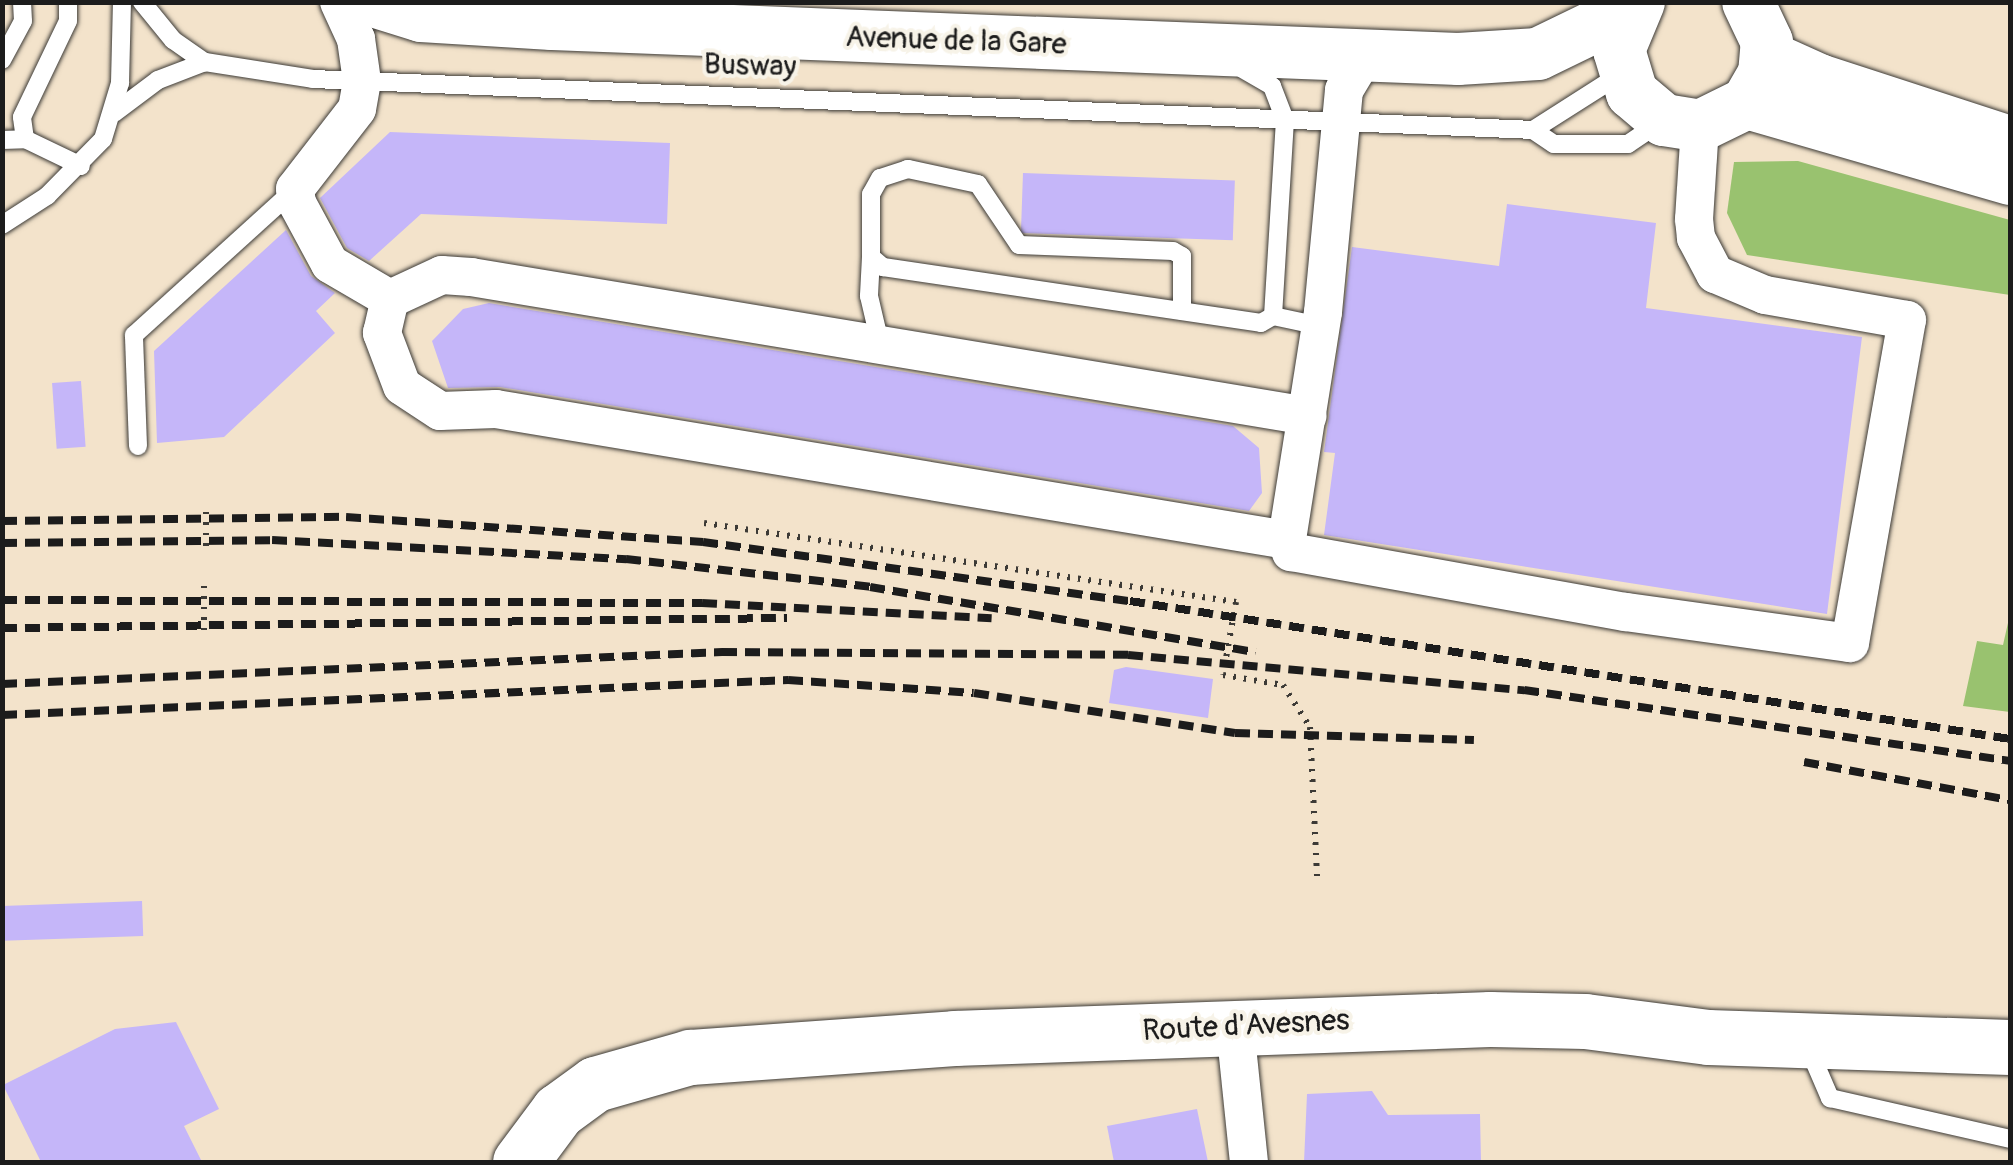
<!DOCTYPE html>
<html>
<head>
<meta charset="utf-8">
<style>
	body { margin:0 }
	#map { position:relative; width:2013px; height:1165px; overflow:hidden; background:#f3e3cb; font-family:Pangolin,sans-serif }
	div>[style] { position:absolute }
	.green>* { inset:0; background:#99c26f }
	.building>* { inset:0; background:#c5b6f9; transform-origin:0 0 }
	.path>* { height:6px; margin-top:-3px; transform-origin:0; background:repeating-linear-gradient(90deg,#3c3a36 0 2.5px,transparent 0 10.5px) }
	.roads { filter:drop-shadow(0 0 2px #3c3a36) drop-shadow(0 0 2px #3c3a36) }
	.service>* { height:18px; margin:-9px; padding:0 9px; transform-origin:9px; border-radius:9px; background:#fff }
	.minor>* { height:38px; margin:-19px; padding:0 19px; transform-origin:19px; border-radius:19px; background:#fff }
	.secondary>* { height:52px; margin:-26px; padding:0 26px; transform-origin:26px; border-radius:26px; background:#fff }
	.primary>* { height:55px; margin:-27.5px; padding:0 27.5px; transform-origin:27.5px; border-radius:27.5px; background:#fff }
	.rail>* { height:8px; margin-top:-4px; transform-origin:0; background:repeating-linear-gradient(90deg,#1c1c1c 0 15px,transparent 0 23px) }
	span { translate:-50% -50%; white-space:nowrap; text-align:center; line-height:1.15; -webkit-text-stroke:8px #f7f3e8; paint-order:stroke }
	.street-label { font-size:30px; color:#1c1c1c }
	.frame { position:absolute; inset:0; border:5px solid #1c1c1c; pointer-events:none }
</style>
</head>
<body>
<div id="map">
	<div class="green">
		<div style="clip-path:polygon(1798px 161px,2010px 220px,2010px 295px,1747px 255px,1727px 213px,1734px 162px)"></div>
		<div style="clip-path:polygon(2010px 614px,2010px 712px,1963px 706px,1977px 641px,2003px 645px)"></div>
	</div>
	<div class="building">
		<div style="clip-path:polygon(390px 132px,670px 143px,667px 224px,421px 214px,369px 261px,347px 248px,320px 198px)"></div>
		<div style="left:1023px;top:173px;width:212px;height:60px;rotate:2deg"></div>
		<div style="clip-path:polygon(1507px 204px,1656px 223px,1646px 308px,1862px 337px,1827px 614px,1324px 535px,1335px 453px,1324px 452px,1352px 247px,1499px 266px)"></div>
		<div style="clip-path:polygon(286px 230px,311px 276px,335px 293px,316px 311px,335px 333px,224px 437px,157px 443px,154px 351px)"></div>
		<div style="clip-path:polygon(489px 303px,1233px 426px,1259px 448px,1262px 493px,1249px 511px,500px 387px,448px 388px,432px 341px,463px 309px)"></div>
		<div style="left:81px;top:381px;width:66px;height:29px;rotate:86deg"></div>
		<div style="clip-path:polygon(1126px 667px,1213px 679px,1208px 718px,1109px 703px,1114px 670px)"></div>
		<div style="left:142px;top:901px;width:35px;height:140px;rotate:88deg"></div>
		<div style="clip-path:polygon(176px 1022px,219px 1109px,184px 1126px,202px 1162px,41px 1162px,3px 1085px,115px 1029px)"></div>
		<div style="clip-path:polygon(1372px 1091px,1388px 1115px,1480px 1114px,1481px 1162px,1304px 1162px,1307px 1094px)"></div>
		<div style="clip-path:polygon(1197px 1109px,1208px 1162px,1114px 1162px,1107px 1126px)"></div>
	</div>
	<div class="path">
		<div style="left:704px;top:523px;width:538px;rotate:8.45deg"></div>
		<div style="left:1236px;top:602px;width:74px;rotate:100.1deg"></div>
		<div style="left:1223px;top:675px;width:61px;rotate:9.5deg"></div>
		<div style="left:1283px;top:685px;width:50px;rotate:57.3deg"></div>
		<div style="left:1310px;top:727px;width:150px;rotate:87.3deg"></div>
		<div style="left:206px;top:546px;width:39px;rotate:-90deg"></div>
		<div style="left:204px;top:630px;width:44px;rotate:-90deg"></div>
	</div>
	<div class="roads">
		<div class="service">
			<div style="left:142px;top:2px;width:49px;rotate:50.8deg"></div>
			<div style="left:173px;top:40px;width:39px;rotate:35deg"></div>
			<div style="left:205px;top:62px;width:109px;rotate:8.9deg"></div>
			<div style="left:313px;top:79px;width:1221px;rotate:2.39deg"></div>
			<div style="left:1533px;top:130px;width:25px;rotate:34deg"></div>
			<div style="left:1554px;top:144px;width:74px"></div>
			<div style="left:1628px;top:144px;width:37px;rotate:-34deg"></div>
			<div style="left:2px;top:60px;width:44px;rotate:-61.7deg"></div>
			<div style="left:23px;top:21px;width:19px;rotate:-93deg"></div>
			<div style="left:114px;top:113px;width:55px;rotate:-36.9deg"></div>
			<div style="left:158px;top:80px;width:50px;rotate:-21deg"></div>
			<div style="left:1533px;top:130px;width:104px;rotate:-32.5deg"></div>
			<div style="left:25px;top:139px;width:22px;rotate:-98deg"></div>
			<div style="left:22px;top:117px;width:106px;rotate:-64.4deg"></div>
			<div style="left:68px;top:21px;width:19px;rotate:-90deg"></div>
			<div style="left:2px;top:140px;width:23px;rotate:-2deg"></div>
			<div style="left:25px;top:139px;width:62px;rotate:25.7deg"></div>
			<div style="left:2px;top:225px;width:54px;rotate:-32.8deg"></div>
			<div style="left:47px;top:196px;width:80px;rotate:-45.5deg"></div>
			<div style="left:103px;top:139px;width:59px;rotate:-73.1deg"></div>
			<div style="left:120px;top:83px;width:81px;rotate:-88.6deg"></div>
			<div style="left:871px;top:257px;width:39px;rotate:93deg"></div>
			<div style="left:869px;top:296px;width:48px;rotate:76.8deg"></div>
			<div style="left:1182px;top:311px;width:55px;rotate:-90deg"></div>
			<div style="left:1182px;top:256px;width:10px;rotate:-151deg"></div>
			<div style="left:1173px;top:251px;width:154px;rotate:-177.8deg"></div>
			<div style="left:1019px;top:245px;width:73px;rotate:-123.9deg"></div>
			<div style="left:978px;top:184px;width:72px;rotate:-167.9deg"></div>
			<div style="left:908px;top:169px;width:29px;rotate:162deg"></div>
			<div style="left:880px;top:178px;width:18px;rotate:119deg"></div>
			<div style="left:871px;top:194px;width:63px;rotate:90deg"></div>
			<div style="left:871px;top:257px;width:16px;rotate:40deg"></div>
			<div style="left:883px;top:267px;width:382px;rotate:8.4deg"></div>
			<div style="left:1261px;top:323px;width:14px;rotate:-30deg"></div>
			<div style="left:1273px;top:316px;width:196px;rotate:-86.5deg"></div>
			<div style="left:1285px;top:120px;width:36px;rotate:-111deg"></div>
			<div style="left:1272px;top:86px;width:34px;rotate:-150deg"></div>
			<div style="left:1273px;top:316px;width:48px;rotate:12deg"></div>
			<div style="left:138px;top:446px;width:111px;rotate:-92.1deg"></div>
			<div style="left:134px;top:335px;width:216px;rotate:-42.2deg"></div>
			<div style="left:1808px;top:1047px;width:56px;rotate:66.7deg"></div>
			<div style="left:1830px;top:1098px;width:185px;rotate:12.8deg"></div>
		</div>
		<div class="minor">
			<div style="left:339px;top:2px;width:41px;rotate:65.3deg"></div>
			<div style="left:356px;top:39px;width:42px;rotate:81.9deg"></div>
			<div style="left:362px;top:81px;width:28px;rotate:100deg"></div>
			<div style="left:357px;top:109px;width:101px;rotate:127.8deg"></div>
			<div style="left:295px;top:189px;width:14px;rotate:82deg"></div>
			<div style="left:297px;top:203px;width:69px;rotate:61.6deg"></div>
			<div style="left:330px;top:264px;width:69px;rotate:30.3deg"></div>
			<div style="left:1364px;top:57px;width:39px;rotate:121deg"></div>
			<div style="left:1344px;top:90px;width:223px;rotate:95.4deg"></div>
			<div style="left:1323px;top:312px;width:231px;rotate:99deg"></div>
			<div style="left:1287px;top:540px;width:13px;rotate:72deg"></div>
			<div style="left:1291px;top:552px;width:340px;rotate:10.2deg"></div>
			<div style="left:1626px;top:612px;width:226px;rotate:7.9deg"></div>
			<div style="left:1850px;top:643px;width:328px;rotate:-80deg"></div>
			<div style="left:1907px;top:320px;width:144px;rotate:-170deg"></div>
			<div style="left:1765px;top:295px;width:54px;rotate:-157.2deg"></div>
			<div style="left:1715px;top:274px;width:41px;rotate:-117.8deg"></div>
			<div style="left:1696px;top:238px;width:19px;rotate:-96deg"></div>
			<div style="left:1694px;top:219px;width:93px;rotate:-86.3deg"></div>
			<div style="left:1287px;top:540px;width:802px;rotate:-170.6deg"></div>
			<div style="left:496px;top:409px;width:56px;rotate:178deg"></div>
			<div style="left:440px;top:411px;width:45px;rotate:-146.7deg"></div>
			<div style="left:402px;top:386px;width:57px;rotate:-110.7deg"></div>
			<div style="left:382px;top:333px;width:35px;rotate:-77deg"></div>
			<div style="left:390px;top:299px;width:57px;rotate:-24.8deg"></div>
			<div style="left:442px;top:275px;width:29px;rotate:4deg"></div>
			<div style="left:471px;top:277px;width:848px;rotate:9.43deg"></div>
			<div style="left:1235px;top:1027px;width:136px;rotate:84.1deg"></div>
		</div>
		<div class="secondary">
			<div style="left:376px;top:2px;width:47px;rotate:17.3deg"></div>
			<div style="left:421px;top:16px;width:131px;rotate:3.5deg"></div>
			<div style="left:552px;top:24px;width:907px;rotate:2.21deg"></div>
			<div style="left:1458px;top:59px;width:80px;rotate:-3.6deg"></div>
			<div style="left:1538px;top:54px;width:108px;rotate:-25.9deg"></div>
			<div style="left:1639px;top:2px;width:52px;rotate:112.6deg"></div>
			<div style="left:1619px;top:50px;width:45px;rotate:73.2deg"></div>
			<div style="left:1632px;top:93px;width:42px;rotate:40.2deg"></div>
			<div style="left:1664px;top:120px;width:36px;rotate:9deg"></div>
			<div style="left:1700px;top:126px;width:52px;rotate:-26.1deg"></div>
			<div style="left:1747px;top:103px;width:34px;rotate:-60deg"></div>
			<div style="left:1764px;top:74px;width:32px;rotate:-85deg"></div>
			<div style="left:1767px;top:42px;width:44px;rotate:-115.4deg"></div>
			<div style="left:1768px;top:57px;width:56px;rotate:24.3deg"></div>
			<div style="left:1819px;top:80px;width:201px;rotate:18deg"></div>
			<div style="left:1747px;top:103px;width:274px;rotate:16.1deg"></div>
		</div>
		<div class="primary">
			<div style="left:520px;top:1162px;width:64px;rotate:-53.3deg"></div>
			<div style="left:558px;top:1111px;width:46px;rotate:-36.1deg"></div>
			<div style="left:595px;top:1084px;width:99px;rotate:-15.9deg"></div>
			<div style="left:690px;top:1057px;width:265px;rotate:-4.1deg"></div>
			<div style="left:954px;top:1038px;width:536px;rotate:-2.03deg"></div>
			<div style="left:1490px;top:1019px;width:95px;rotate:1.2deg"></div>
			<div style="left:1585px;top:1021px;width:124px;rotate:7.4deg"></div>
			<div style="left:1708px;top:1037px;width:302px;rotate:1.9deg"></div>
		</div>
	</div>
	<div class="rail">
		<div style="left:2px;top:521px;width:344px;rotate:-0.7deg"></div>
		<div style="left:346px;top:517px;width:358px;rotate:4deg"></div>
		<div style="left:703px;top:542px;width:431px;rotate:7.9deg"></div>
		<div style="left:1130px;top:601px;width:891px;rotate:8.91deg"></div>
		<div style="left:2px;top:543px;width:270px;rotate:-0.6deg"></div>
		<div style="left:272px;top:540px;width:355px;rotate:3.1deg"></div>
		<div style="left:626px;top:559px;width:246px;rotate:6.5deg"></div>
		<div style="left:870px;top:587px;width:391px;rotate:9.6deg"></div>
		<div style="left:2px;top:600px;width:700px;rotate:0.25deg"></div>
		<div style="left:702px;top:603px;width:290px;rotate:3deg"></div>
		<div style="left:2px;top:628px;width:785px;rotate:-0.73deg"></div>
		<div style="left:2px;top:684px;width:721px;rotate:-2.54deg"></div>
		<div style="left:722px;top:652px;width:406px;rotate:0.4deg"></div>
		<div style="left:1128px;top:655px;width:398px;rotate:5.1deg"></div>
		<div style="left:1524px;top:690px;width:491px;rotate:8.3deg"></div>
		<div style="left:2px;top:715px;width:787px;rotate:-2.55deg"></div>
		<div style="left:788px;top:680px;width:186px;rotate:4deg"></div>
		<div style="left:974px;top:693px;width:264px;rotate:8.7deg"></div>
		<div style="left:1235px;top:733px;width:239px;rotate:1.7deg"></div>
		<div style="left:1804px;top:762px;width:209px;rotate:10.5deg"></div>
	</div>
	<div class="street-label">
		<span style="left:956px;top:41px;rotate:2deg">Avenue de la Gare</span>
		<span style="left:750px;top:66px;rotate:2deg">Busway</span>
		<span style="left:1246px;top:1026px;rotate:-3deg">Route d'Avesnes</span>
	</div>
	<div class="frame"></div>
</div>
</body>
</html>
